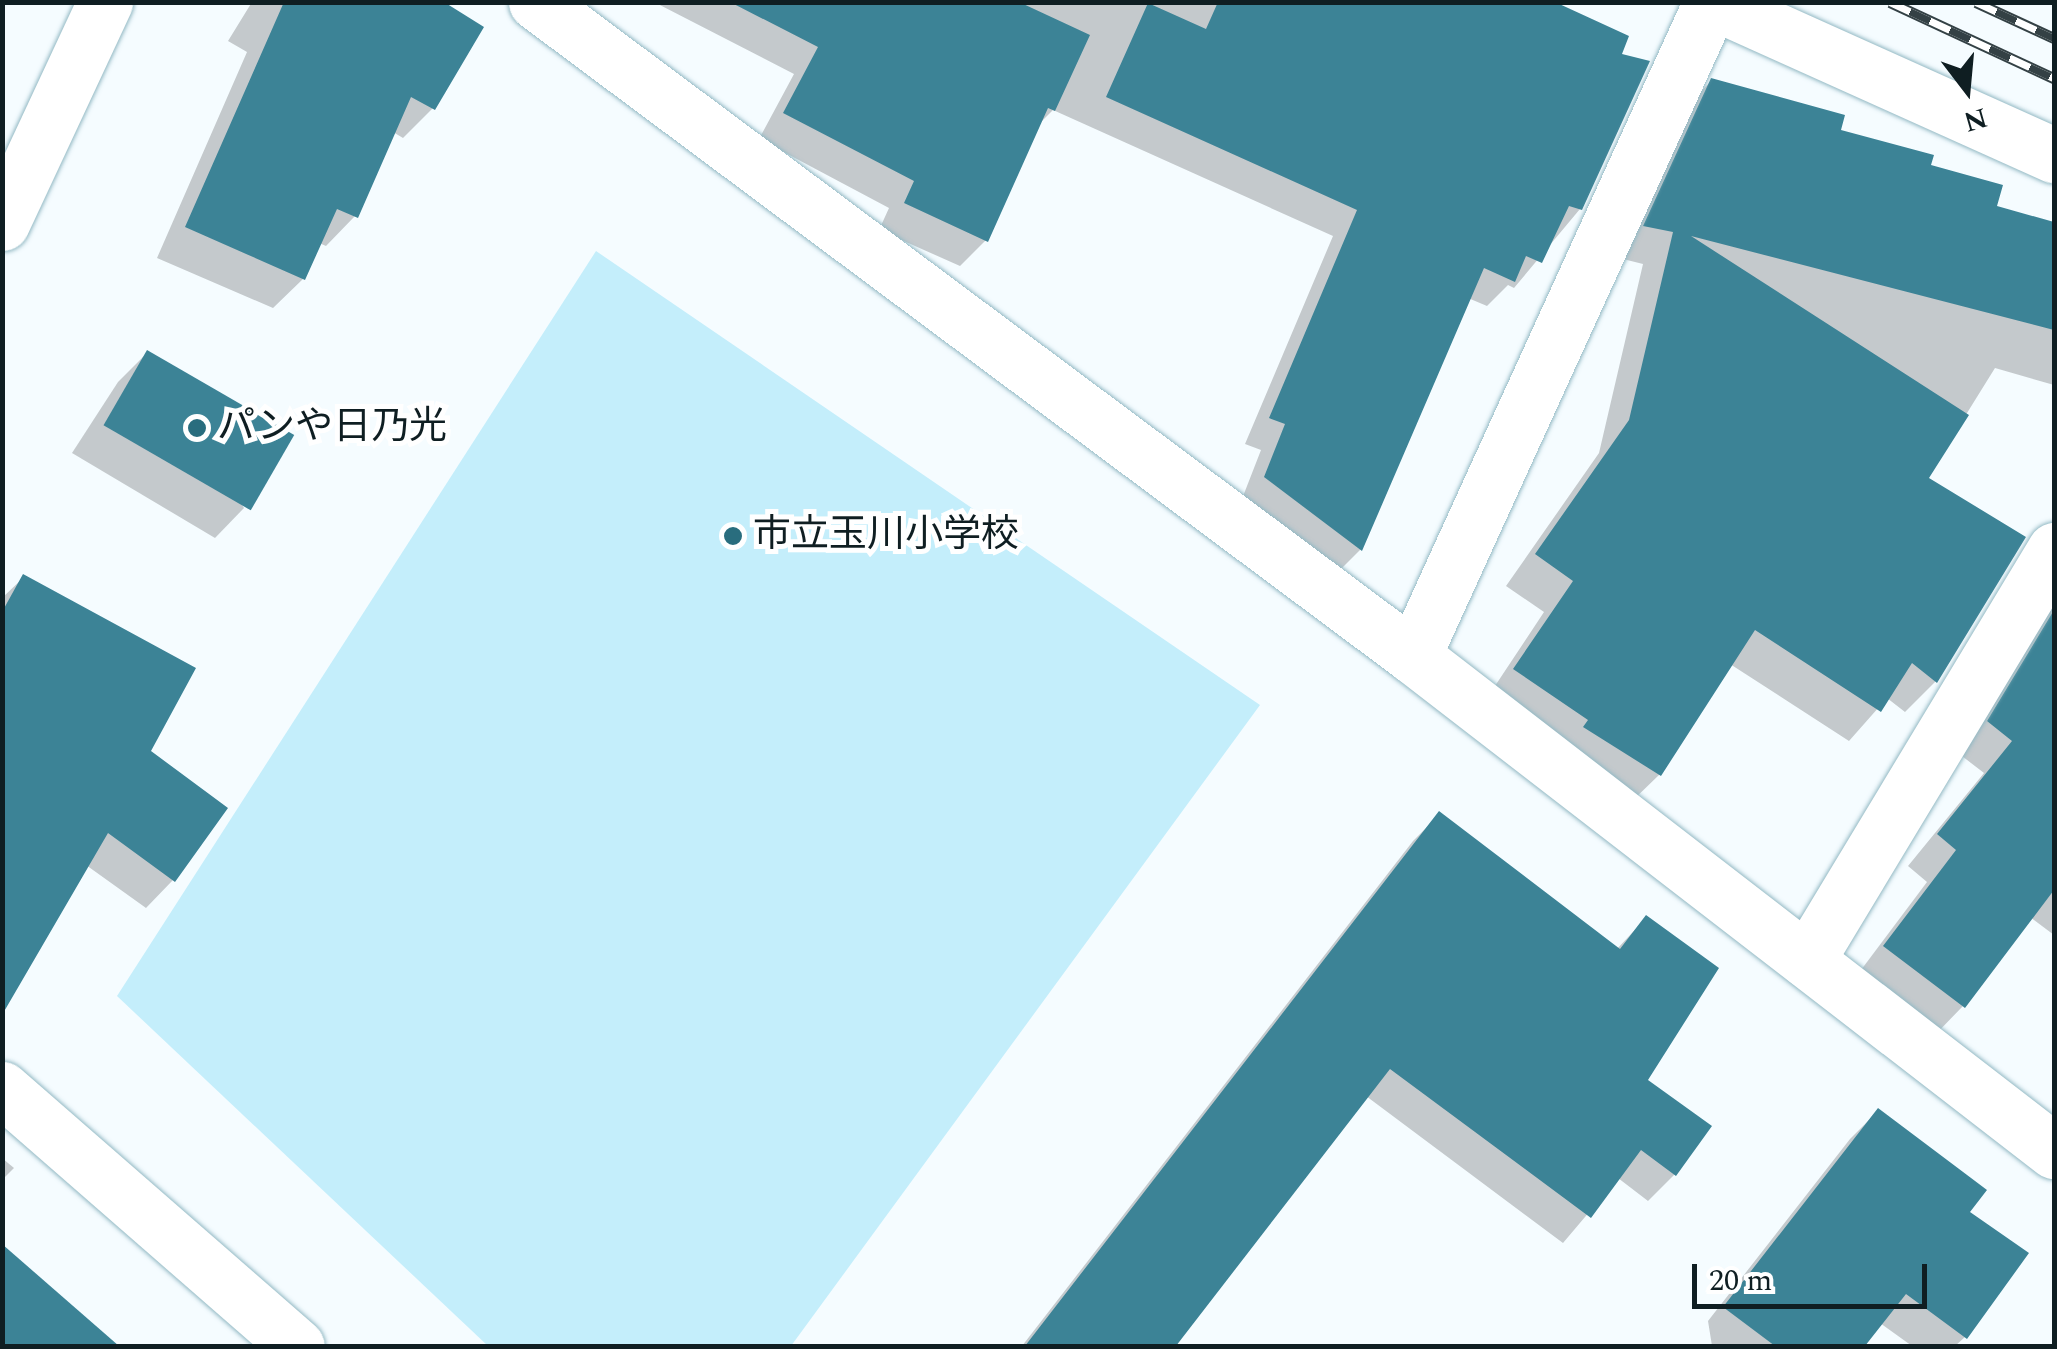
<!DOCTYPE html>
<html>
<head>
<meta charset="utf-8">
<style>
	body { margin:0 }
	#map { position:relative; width:2057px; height:1349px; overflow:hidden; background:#f5fcff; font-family:Spectral,"Noto Sans JP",serif }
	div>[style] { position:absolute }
	.green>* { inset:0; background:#c4eefb }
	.shadow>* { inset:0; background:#0003 }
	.building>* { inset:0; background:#3c8396; transform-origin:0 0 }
	.roads { filter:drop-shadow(0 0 2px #93b9c4) drop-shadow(0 0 2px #93b9c4) }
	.minor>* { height:55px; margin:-27.5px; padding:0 27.5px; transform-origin:27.5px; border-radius:27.5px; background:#fff }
	.rail>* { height:11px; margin-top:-5.5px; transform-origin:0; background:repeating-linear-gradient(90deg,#fff 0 22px,#344145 0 44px); box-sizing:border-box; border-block:2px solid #344145 }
	.dots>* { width:28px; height:28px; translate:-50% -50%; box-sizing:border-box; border:5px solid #fff; border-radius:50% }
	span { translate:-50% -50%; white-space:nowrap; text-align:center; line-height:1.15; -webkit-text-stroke:10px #fff; paint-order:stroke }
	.poi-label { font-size:38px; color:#0f1e22 }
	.left { translate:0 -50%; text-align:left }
	.frame { position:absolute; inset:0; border:5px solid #0f1e22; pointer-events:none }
	.north { position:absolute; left:1917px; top:40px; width:100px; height:100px; -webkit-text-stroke:8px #fff; paint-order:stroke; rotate:164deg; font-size:28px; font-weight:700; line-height:40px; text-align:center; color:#0f1e22 }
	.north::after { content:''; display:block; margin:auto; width:35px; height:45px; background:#0f1e22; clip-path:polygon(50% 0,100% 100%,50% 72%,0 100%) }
	.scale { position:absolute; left:1692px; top:1264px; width:235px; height:45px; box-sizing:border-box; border:5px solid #0f1e22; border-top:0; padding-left:12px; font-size:30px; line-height:35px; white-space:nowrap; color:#0f1e22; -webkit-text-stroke:8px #fff; paint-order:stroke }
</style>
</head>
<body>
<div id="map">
	<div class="green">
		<div style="clip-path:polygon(596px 251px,1260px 705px,791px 1346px,488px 1346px,117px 996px)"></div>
	</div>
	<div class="shadow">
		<div style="clip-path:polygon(252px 2px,439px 2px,433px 108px,403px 138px,393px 132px,355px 216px,326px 246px,319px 243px,303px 279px,273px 308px,157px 258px,247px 52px,228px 41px)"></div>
		<div style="clip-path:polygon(654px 2px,1549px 2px,1580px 209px,1514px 288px,1508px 285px,1487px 306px,1468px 298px,1360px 550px,1335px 575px,1240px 504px,1261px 450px,1245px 444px,1333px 236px,1053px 110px,1037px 126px,986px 240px,960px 266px,879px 230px,889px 208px,759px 139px,794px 74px)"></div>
		<div style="clip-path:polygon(1711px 81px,1928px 167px,1994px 208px,2054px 224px,2054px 385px,1995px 368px,1926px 479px,1935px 682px,1905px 712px,1887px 698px,1849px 741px,1730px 664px,1659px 775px,1628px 805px,1485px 701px,1544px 612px,1506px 586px,1599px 453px,1643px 264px,1615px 257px,1681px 112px)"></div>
		<div style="clip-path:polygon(147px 353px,244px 508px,215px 538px,72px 453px,118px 382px)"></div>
		<div style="clip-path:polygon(24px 577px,147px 752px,173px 880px,146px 908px,86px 865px,2px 965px,2px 598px)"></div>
		<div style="clip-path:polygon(2054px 597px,2054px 935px,2030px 917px,1963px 1006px,1933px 1037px,1855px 978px,1927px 882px,1908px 866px,1984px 773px,1958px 753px)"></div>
		<div style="clip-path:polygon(1439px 815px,1616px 950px,1646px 918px,1644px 1081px,1709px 1127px,1674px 1175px,1648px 1201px,1618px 1178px,1563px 1243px,1366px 1096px,1173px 1346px,1022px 1346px,1413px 841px)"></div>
		<div style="clip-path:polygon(1878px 1111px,1965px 1337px,1955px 1346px,1912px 1346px,1880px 1323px,1862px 1346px,1712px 1346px,1708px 1321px,1850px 1139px)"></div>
		<div style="clip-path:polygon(2px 1158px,14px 1168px,2px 1180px)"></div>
		<div style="clip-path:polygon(2px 1248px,115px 1346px,2px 1346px)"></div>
	</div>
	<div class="building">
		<div style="clip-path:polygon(284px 2px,444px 2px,484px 27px,435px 110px,411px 97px,358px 218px,337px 209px,305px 280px,185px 227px)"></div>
		<div style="clip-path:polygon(730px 2px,1019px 2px,1090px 35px,1055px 111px,1048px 108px,988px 242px,904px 203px,914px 181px,783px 113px,818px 47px)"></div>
		<div style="clip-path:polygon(1218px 2px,1555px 2px,1629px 36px,1622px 54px,1650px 61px,1582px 210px,1569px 206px,1542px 263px,1526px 256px,1515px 282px,1484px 268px,1362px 551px,1264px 477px,1285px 424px,1269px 418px,1357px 210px,1106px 97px,1148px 3px,1206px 29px)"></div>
		<div style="clip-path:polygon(1711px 78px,1845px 115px,1841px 130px,1934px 155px,1931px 165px,2003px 185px,1997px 206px,2054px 222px,2054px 330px,1691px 236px,1969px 415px,1929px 478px,2026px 537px,1937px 683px,1912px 663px,1881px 712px,1755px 630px,1661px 776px,1583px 727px,1588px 720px,1513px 669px,1573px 581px,1535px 554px,1629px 420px,1673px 232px,1643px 226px)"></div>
		<div style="left:147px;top:350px;width:170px;height:87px;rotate:30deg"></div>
		<div style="clip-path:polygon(23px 574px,196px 668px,151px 751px,228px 808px,175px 882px,108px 833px,2px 1015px,2px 612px)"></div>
		<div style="clip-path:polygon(2054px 610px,2054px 890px,1965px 1008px,1883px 946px,1956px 850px,1937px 834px,2012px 741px,1987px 721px)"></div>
		<div style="clip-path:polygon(1439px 811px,1620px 949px,1646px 915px,1719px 968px,1648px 1080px,1712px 1126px,1676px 1176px,1641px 1150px,1591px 1218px,1390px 1069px,1176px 1346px,1025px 1346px)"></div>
		<div style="clip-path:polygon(1878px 1108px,1987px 1190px,1970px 1212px,2029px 1253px,1967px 1339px,1906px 1294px,1865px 1346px,1775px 1346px,1723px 1307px)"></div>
		<div style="clip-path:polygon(2px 1244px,119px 1346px,2px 1346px)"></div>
	</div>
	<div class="roads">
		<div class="minor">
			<div style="left:536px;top:2px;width:1094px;rotate:36.71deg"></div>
			<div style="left:1413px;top:656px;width:810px;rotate:37.68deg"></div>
			<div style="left:1713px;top:2px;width:374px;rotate:24.2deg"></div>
			<div style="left:2px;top:223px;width:244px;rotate:-65deg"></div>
			<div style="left:1413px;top:656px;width:719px;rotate:-65.5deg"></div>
			<div style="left:1807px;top:960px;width:479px;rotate:-58.9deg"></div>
			<div style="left:2px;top:1089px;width:391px;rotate:41.1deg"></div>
		</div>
	</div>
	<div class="rail">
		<div style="left:1890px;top:2px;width:181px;rotate:24.9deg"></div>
		<div style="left:1976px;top:2px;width:86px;rotate:24.8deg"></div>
	</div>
	<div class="dots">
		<div style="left:197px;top:428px;background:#296d7e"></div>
		<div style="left:733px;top:536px;background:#296d7e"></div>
	</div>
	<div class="poi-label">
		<span class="left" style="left:217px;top:428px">パンや日乃光</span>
		<span class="left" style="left:753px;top:536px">市立玉川小学校</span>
	</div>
	<div class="frame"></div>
	<div class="north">N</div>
	<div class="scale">20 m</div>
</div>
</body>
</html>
